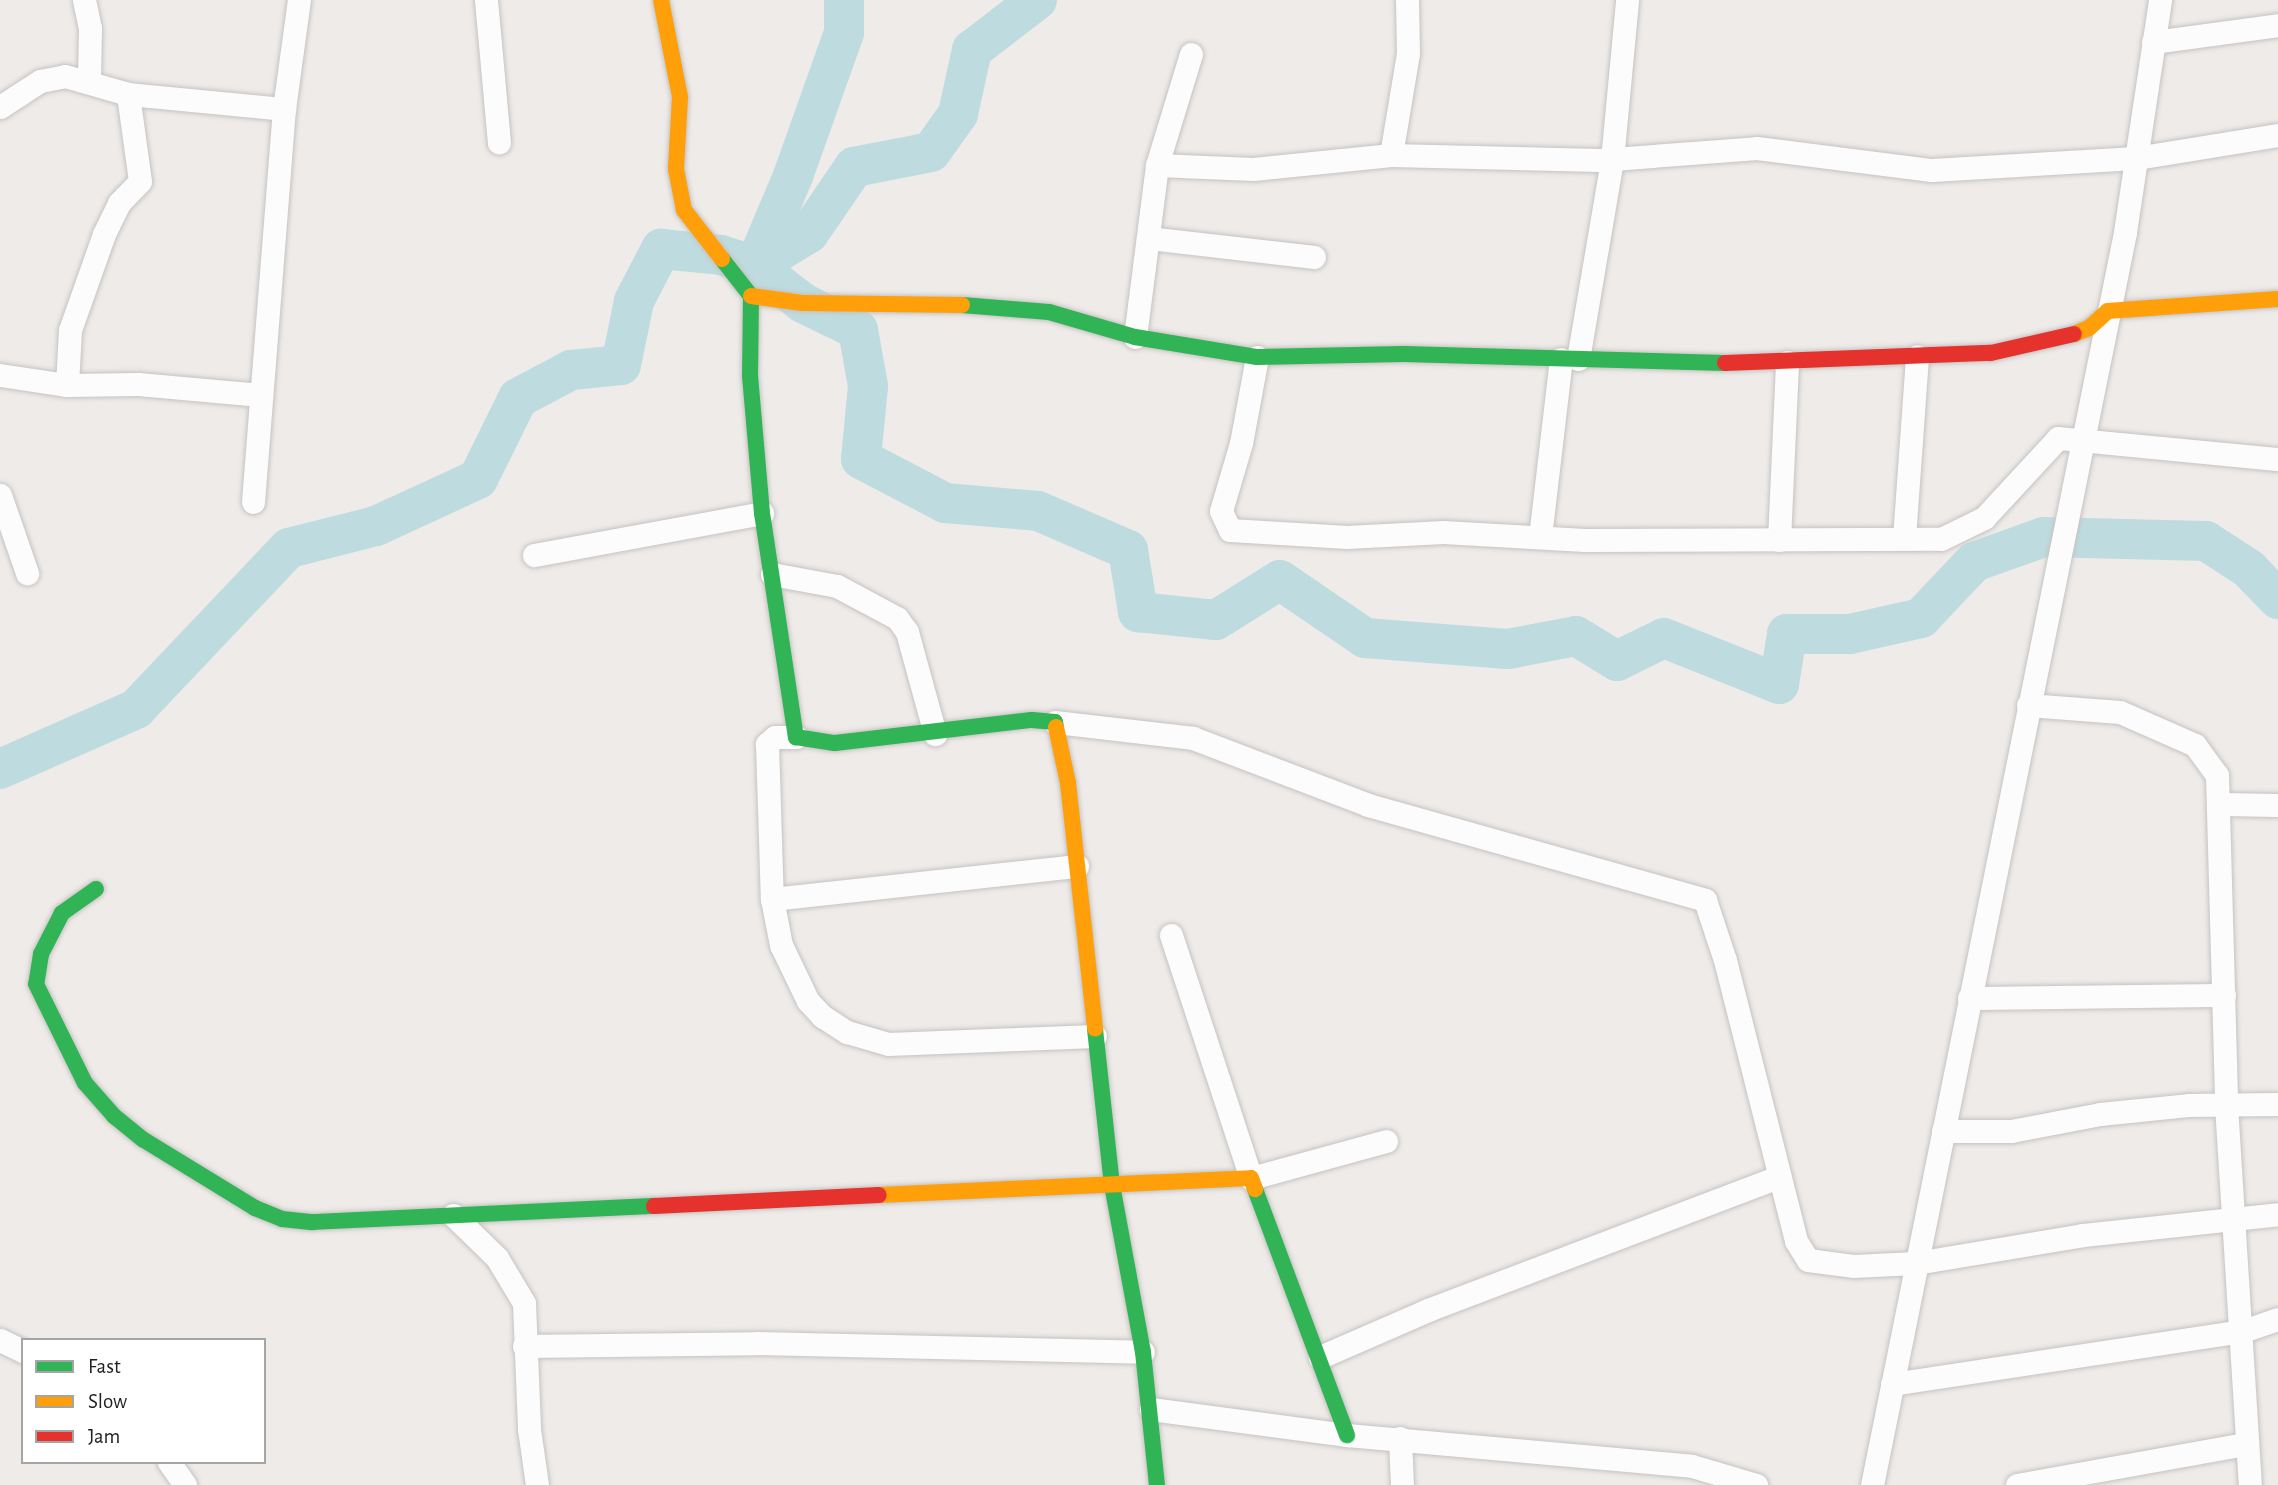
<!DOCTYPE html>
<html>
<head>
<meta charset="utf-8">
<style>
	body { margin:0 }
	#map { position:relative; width:2278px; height:1485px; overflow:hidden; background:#eeebe8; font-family:"Alegreya Sans",sans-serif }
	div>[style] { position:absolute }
	.river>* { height:40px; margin:-20px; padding:0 20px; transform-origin:20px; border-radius:20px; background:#bedcdf }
	.roads { filter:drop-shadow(0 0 2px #c5c3c2) drop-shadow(0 0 2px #c5c3c2) }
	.street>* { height:23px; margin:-11.5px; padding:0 11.5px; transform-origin:11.5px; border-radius:11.5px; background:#fcfcfc }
	.fast>* { height:16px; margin:-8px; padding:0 8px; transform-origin:8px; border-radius:8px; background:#30b455 }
	.slow>* { height:16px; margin:-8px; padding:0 8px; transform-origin:8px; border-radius:8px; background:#ff9f0a }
	.jam>* { height:16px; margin:-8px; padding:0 8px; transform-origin:8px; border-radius:8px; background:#e5322d }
	span { translate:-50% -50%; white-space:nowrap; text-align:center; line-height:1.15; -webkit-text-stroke:5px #fff; paint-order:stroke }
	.legend { position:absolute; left:21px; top:1338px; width:245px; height:126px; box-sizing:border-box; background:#fff; border:2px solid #a5a5a5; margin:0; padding:9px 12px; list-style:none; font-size:21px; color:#1f1f1f }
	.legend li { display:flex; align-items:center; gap:14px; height:35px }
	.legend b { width:35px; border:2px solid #a5a5a5 }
</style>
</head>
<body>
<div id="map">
	<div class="river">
		<div style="left:755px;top:266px;width:63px;rotate:-31.4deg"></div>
		<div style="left:809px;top:233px;width:80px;rotate:-55.7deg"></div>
		<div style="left:854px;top:167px;width:78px;rotate:-11deg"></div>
		<div style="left:931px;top:152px;width:47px;rotate:-54.6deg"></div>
		<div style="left:958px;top:114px;width:66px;rotate:-77.7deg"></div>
		<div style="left:972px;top:50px;width:82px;rotate:-37.6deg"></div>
		<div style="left:755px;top:266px;width:98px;rotate:-67.1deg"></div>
		<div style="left:793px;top:176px;width:152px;rotate:-70.4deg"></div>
		<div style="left:844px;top:33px;width:33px;rotate:-90deg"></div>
		<div style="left:0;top:769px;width:149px;rotate:-23.8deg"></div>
		<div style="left:136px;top:709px;width:222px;rotate:-46.5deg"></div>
		<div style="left:289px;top:548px;width:90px;rotate:-14.2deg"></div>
		<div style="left:376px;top:526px;width:112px;rotate:-24.7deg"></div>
		<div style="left:478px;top:479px;width:90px;rotate:-63.7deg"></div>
		<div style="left:518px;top:398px;width:60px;rotate:-27.8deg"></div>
		<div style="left:571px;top:370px;width:50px;rotate:-5.7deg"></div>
		<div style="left:621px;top:365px;width:65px;rotate:-78.5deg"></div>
		<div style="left:634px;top:301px;width:59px;rotate:-62.6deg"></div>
		<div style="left:661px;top:249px;width:60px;rotate:5.7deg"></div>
		<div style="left:721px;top:255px;width:36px;rotate:18deg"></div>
		<div style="left:755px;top:266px;width:61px;rotate:37.6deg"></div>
		<div style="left:803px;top:303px;width:61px;rotate:26.1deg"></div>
		<div style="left:858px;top:330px;width:57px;rotate:79.9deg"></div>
		<div style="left:868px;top:386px;width:73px;rotate:95.5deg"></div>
		<div style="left:861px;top:459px;width:95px;rotate:27.6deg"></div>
		<div style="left:945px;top:503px;width:93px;rotate:4.9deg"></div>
		<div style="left:1038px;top:511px;width:98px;rotate:23.4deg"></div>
		<div style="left:1128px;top:550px;width:63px;rotate:80.8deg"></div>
		<div style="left:1138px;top:612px;width:78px;rotate:5.9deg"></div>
		<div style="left:1216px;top:620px;width:75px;rotate:-32deg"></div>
		<div style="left:1280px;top:580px;width:103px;rotate:34.3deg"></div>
		<div style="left:1365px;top:638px;width:143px;rotate:4.4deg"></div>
		<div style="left:1508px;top:649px;width:69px;rotate:-10.8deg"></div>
		<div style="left:1576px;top:636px;width:48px;rotate:31.4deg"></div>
		<div style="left:1617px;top:661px;width:52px;rotate:-26.1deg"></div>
		<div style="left:1664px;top:638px;width:124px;rotate:21.8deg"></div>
		<div style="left:1779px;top:684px;width:51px;rotate:-80.9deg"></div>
		<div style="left:1787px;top:634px;width:63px"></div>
		<div style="left:1850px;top:634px;width:73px;rotate:-12.7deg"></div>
		<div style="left:1921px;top:618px;width:77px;rotate:-46.6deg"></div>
		<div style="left:1974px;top:562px;width:74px;rotate:-19.7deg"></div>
		<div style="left:2044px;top:537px;width:162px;rotate:1.4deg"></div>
		<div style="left:2206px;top:541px;width:51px;rotate:33.1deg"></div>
		<div style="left:2249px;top:569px;width:42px;rotate:46deg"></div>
	</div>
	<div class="roads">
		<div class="street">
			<div style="left:84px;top:0;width:29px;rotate:78deg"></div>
			<div style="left:90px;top:28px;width:52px;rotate:91.1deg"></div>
			<div style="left:486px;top:0;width:143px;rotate:84.8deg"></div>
			<div style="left:2153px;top:42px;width:126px;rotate:-7.7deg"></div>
			<div style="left:0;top:107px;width:48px;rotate:-33deg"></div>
			<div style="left:40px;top:81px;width:25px;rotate:-11deg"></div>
			<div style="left:65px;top:76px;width:66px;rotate:15.9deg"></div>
			<div style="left:128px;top:94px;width:157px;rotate:5.5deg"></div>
			<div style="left:1391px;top:155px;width:103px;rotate:-80.5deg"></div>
			<div style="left:1408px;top:53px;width:53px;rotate:-91.1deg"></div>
			<div style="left:1157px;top:165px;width:116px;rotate:-73deg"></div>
			<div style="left:1148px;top:238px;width:167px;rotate:6.5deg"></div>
			<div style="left:1135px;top:337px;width:173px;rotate:-82.7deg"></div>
			<div style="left:1157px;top:165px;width:96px;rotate:2.4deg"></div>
			<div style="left:1253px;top:169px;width:139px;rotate:-5.8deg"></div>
			<div style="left:1391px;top:155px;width:208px;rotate:1.4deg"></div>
			<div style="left:1599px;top:160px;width:158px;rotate:-4.3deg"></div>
			<div style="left:1757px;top:148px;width:176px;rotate:7.2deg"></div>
			<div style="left:1932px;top:170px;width:204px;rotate:-3.4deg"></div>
			<div style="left:2136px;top:158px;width:144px;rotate:-9.2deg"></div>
			<div style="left:1257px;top:357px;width:87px;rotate:100.5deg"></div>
			<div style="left:1241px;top:443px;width:71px;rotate:106.4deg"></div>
			<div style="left:1221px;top:511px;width:21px;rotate:65deg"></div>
			<div style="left:1230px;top:530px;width:117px;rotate:3.4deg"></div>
			<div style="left:1347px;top:537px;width:96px;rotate:-3deg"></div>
			<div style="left:1443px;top:532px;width:142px;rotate:3.2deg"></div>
			<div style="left:1585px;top:540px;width:356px;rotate:-0.2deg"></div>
			<div style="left:1941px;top:539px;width:48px;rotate:-26deg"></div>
			<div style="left:1984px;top:518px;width:109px;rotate:-47.2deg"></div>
			<div style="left:2058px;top:438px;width:221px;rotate:5.5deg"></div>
			<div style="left:1578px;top:359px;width:202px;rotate:-80.3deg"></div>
			<div style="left:1612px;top:160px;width:161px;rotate:-84.6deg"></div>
			<div style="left:0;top:375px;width:68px;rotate:8.5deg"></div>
			<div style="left:67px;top:385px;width:71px;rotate:-0.8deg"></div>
			<div style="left:138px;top:384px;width:123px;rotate:5.1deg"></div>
			<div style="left:67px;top:385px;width:55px;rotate:-86.9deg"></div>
			<div style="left:70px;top:330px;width:102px;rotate:-70.5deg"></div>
			<div style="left:104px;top:234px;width:34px;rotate:-64deg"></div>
			<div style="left:119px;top:203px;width:30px;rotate:-46deg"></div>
			<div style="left:140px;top:181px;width:88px;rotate:-97.9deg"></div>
			<div style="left:0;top:495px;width:83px;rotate:70.9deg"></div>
			<div style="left:253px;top:502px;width:394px;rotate:-85.5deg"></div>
			<div style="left:284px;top:109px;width:110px;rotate:-82.2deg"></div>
			<div style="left:1540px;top:537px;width:179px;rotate:-83.3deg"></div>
			<div style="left:1904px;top:538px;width:182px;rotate:-85.9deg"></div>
			<div style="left:1779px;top:540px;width:178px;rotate:-87.4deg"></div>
			<div style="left:534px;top:555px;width:232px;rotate:-10.4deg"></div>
			<div style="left:772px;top:574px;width:66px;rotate:10.5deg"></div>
			<div style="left:837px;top:586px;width:68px;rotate:28.1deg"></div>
			<div style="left:897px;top:618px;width:17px;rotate:54deg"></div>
			<div style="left:907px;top:632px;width:106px;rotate:74.6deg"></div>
			<div style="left:2028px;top:705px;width:92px;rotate:4.4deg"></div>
			<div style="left:2120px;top:712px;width:82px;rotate:23.7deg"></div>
			<div style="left:2195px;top:745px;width:37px;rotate:54deg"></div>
			<div style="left:2217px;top:775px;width:330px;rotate:88.4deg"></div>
			<div style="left:2226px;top:1105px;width:381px;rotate:86.4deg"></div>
			<div style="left:1055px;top:722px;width:139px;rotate:6.6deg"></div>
			<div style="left:1193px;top:738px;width:187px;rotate:20.9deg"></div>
			<div style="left:1368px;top:805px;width:350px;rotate:15.7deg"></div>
			<div style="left:1705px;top:900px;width:63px;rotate:71.6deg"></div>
			<div style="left:1725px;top:960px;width:290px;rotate:75.8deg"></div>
			<div style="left:1796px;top:1241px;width:22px;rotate:58deg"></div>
			<div style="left:1808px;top:1260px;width:45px;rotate:7.6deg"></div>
			<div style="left:1853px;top:1266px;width:63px;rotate:-2.7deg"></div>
			<div style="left:1916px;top:1263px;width:169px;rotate:-9.5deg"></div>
			<div style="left:2083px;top:1235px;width:196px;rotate:-6.1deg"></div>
			<div style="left:796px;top:737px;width:21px;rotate:180deg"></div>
			<div style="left:775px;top:737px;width:11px;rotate:139deg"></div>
			<div style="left:767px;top:744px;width:155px;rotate:88.2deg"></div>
			<div style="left:772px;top:899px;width:47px;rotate:78.9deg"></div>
			<div style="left:781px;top:945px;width:62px;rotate:64.3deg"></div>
			<div style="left:808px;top:1001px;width:21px;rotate:47deg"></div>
			<div style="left:822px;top:1016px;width:30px;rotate:33deg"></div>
			<div style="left:847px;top:1032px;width:43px;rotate:16.3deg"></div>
			<div style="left:888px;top:1044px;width:207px;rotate:-2.2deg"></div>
			<div style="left:2220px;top:804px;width:58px;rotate:1deg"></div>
			<div style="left:772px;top:899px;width:307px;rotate:-6.2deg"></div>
			<div style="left:1171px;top:935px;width:256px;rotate:71.8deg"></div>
			<div style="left:1251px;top:1178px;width:140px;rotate:-15.3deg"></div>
			<div style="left:1969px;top:998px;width:255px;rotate:-0.7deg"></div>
			<div style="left:1943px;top:1131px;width:68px"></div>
			<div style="left:2011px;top:1131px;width:91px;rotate:-10.8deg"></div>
			<div style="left:2100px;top:1114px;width:88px;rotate:-5.8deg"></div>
			<div style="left:2188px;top:1105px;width:90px;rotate:-0.6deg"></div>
			<div style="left:453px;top:1215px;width:62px;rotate:44.3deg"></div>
			<div style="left:497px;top:1258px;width:52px;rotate:59deg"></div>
			<div style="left:524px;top:1303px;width:126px;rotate:87.7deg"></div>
			<div style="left:529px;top:1429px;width:57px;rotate:81.9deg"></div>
			<div style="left:0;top:1340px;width:25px;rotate:26deg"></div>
			<div style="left:524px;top:1346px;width:233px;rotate:-0.7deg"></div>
			<div style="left:757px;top:1343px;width:386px;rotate:1.3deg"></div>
			<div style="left:1320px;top:1357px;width:118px;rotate:-23.5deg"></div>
			<div style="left:1428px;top:1310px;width:375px;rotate:-20.8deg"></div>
			<div style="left:1892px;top:1384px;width:355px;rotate:-8.6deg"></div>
			<div style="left:2243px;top:1331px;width:37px;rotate:-19deg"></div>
			<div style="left:1151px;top:1409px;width:198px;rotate:7.6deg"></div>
			<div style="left:1347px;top:1435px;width:346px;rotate:5.1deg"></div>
			<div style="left:1692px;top:1466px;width:67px;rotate:16.5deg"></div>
			<div style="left:1400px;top:1438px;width:47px;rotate:87.6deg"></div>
			<div style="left:169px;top:1462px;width:28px;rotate:55deg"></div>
			<div style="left:1872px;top:1485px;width:1278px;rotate:-78.58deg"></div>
			<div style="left:2125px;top:232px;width:235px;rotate:-81.4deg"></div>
			<div style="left:2017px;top:1485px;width:232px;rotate:-10.2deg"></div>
		</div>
		<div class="fast">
			<div style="left:722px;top:259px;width:47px;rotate:51.9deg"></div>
			<div style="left:751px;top:296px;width:80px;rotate:90.7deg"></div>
			<div style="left:750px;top:376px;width:138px;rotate:85deg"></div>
			<div style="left:762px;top:513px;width:227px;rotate:81.4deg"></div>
			<div style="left:796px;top:737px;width:39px;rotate:9deg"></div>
			<div style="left:835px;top:743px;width:198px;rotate:-6.7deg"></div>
			<div style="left:1032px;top:720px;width:23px;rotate:5deg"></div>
			<div style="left:1055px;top:722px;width:5px;rotate:79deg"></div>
			<div style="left:962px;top:305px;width:87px;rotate:4.6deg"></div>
			<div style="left:1049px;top:312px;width:90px;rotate:16.2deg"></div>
			<div style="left:1135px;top:337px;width:124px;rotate:9.3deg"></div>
			<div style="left:1257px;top:357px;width:147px;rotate:-1.2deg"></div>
			<div style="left:1404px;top:354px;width:321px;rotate:1.6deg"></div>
			<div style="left:96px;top:889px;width:42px;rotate:144.8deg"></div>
			<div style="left:62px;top:913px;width:46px;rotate:117.1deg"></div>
			<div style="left:41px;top:954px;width:30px;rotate:99deg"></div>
			<div style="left:36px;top:984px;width:110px;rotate:63.7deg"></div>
			<div style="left:85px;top:1083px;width:44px;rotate:48.7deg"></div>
			<div style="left:114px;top:1116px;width:38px;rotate:39deg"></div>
			<div style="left:144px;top:1140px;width:130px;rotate:31.5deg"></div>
			<div style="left:255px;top:1208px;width:29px;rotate:22deg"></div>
			<div style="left:282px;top:1219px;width:31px;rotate:6deg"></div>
			<div style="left:313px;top:1222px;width:341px;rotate:-2.7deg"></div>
			<div style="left:1095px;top:1029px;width:157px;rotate:83.8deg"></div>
			<div style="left:1112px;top:1185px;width:170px;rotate:79.5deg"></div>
			<div style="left:1143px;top:1352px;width:134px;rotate:84deg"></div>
			<div style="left:1255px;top:1189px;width:263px;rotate:69.5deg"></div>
		</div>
		<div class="slow">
			<div style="left:661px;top:0;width:99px;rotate:78.9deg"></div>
			<div style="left:680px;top:97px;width:72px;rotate:93.2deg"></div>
			<div style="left:676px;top:169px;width:42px;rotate:79deg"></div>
			<div style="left:684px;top:210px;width:62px;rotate:52.2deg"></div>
			<div style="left:751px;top:296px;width:52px;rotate:7.7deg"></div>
			<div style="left:803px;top:303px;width:159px;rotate:0.7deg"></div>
			<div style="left:2074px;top:334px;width:16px;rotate:-22deg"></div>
			<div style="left:2089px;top:328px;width:25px;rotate:-42deg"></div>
			<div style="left:2108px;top:311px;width:170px;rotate:-4deg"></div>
			<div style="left:1056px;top:727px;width:57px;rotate:77.9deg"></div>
			<div style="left:1068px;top:783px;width:247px;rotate:83.7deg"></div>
			<div style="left:879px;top:1195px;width:372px;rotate:-2.6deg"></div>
			<div style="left:1251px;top:1178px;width:12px;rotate:70deg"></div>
		</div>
		<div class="jam">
			<div style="left:1725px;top:363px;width:266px;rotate:-2.2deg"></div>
			<div style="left:1991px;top:353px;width:85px;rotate:-12.9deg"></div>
			<div style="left:654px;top:1206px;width:225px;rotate:-2.8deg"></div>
		</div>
	</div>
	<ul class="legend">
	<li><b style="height:9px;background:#30b455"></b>Fast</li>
	<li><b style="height:9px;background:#ff9f0a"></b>Slow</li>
	<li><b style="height:9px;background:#e5322d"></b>Jam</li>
	</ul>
</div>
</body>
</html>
